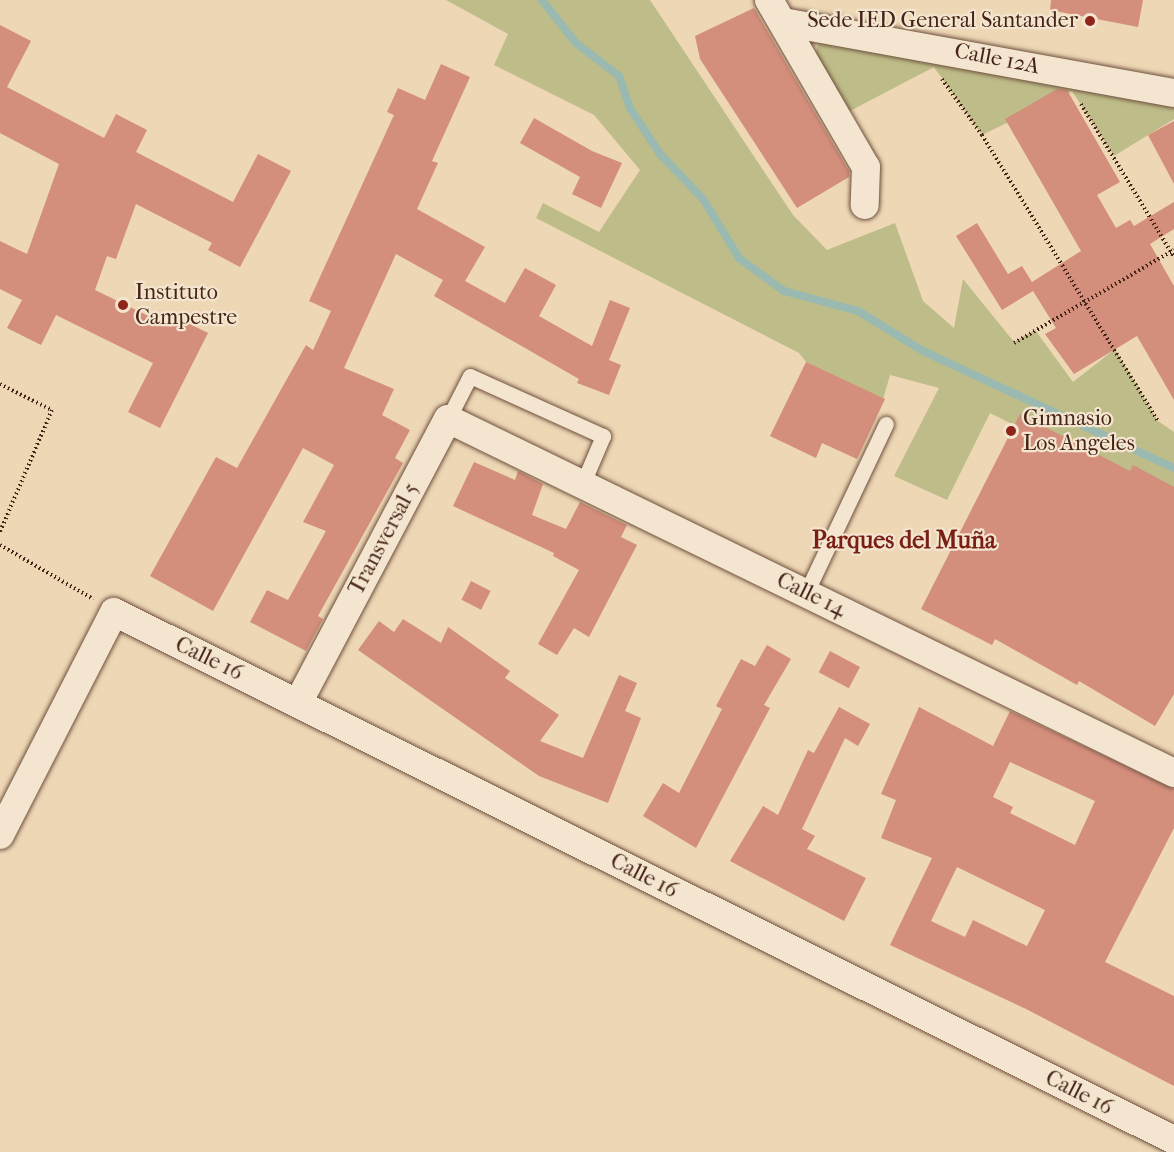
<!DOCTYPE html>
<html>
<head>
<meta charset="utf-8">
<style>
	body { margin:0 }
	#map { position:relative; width:1174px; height:1152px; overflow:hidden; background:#edd7b5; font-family:"IM FELL French Canon",serif }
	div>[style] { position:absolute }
	.green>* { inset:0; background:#bebd89 }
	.stream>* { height:8px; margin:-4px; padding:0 4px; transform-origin:4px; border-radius:4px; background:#99b9b1 }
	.building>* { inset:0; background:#d48e7c; transform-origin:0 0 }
	.path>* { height:4px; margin-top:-2px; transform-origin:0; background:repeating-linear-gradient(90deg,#452316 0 1.5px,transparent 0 4.5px) }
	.roads { filter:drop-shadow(0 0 2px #6f503e) drop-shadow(0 0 2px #6f503e) }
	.service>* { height:15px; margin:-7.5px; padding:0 7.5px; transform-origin:7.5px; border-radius:7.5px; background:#f3e5cf }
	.minor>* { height:28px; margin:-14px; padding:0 14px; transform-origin:14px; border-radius:14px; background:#f3e5cf }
	.dots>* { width:16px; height:16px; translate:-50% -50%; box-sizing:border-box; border:3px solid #f3e5cf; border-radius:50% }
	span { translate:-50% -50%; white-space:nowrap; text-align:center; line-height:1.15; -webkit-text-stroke:4.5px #f3e5cf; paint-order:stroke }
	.poi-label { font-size:22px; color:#452316 }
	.right { translate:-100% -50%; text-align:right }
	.left { translate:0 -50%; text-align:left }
	.street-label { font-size:22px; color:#452316 }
	.neighbourhood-label { font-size:24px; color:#7a1f14; font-weight:700 }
</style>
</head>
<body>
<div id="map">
	<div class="green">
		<div style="clip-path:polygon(446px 0,650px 0,793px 215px,827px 250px,895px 223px,923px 301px,954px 328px,963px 279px,1014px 342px,1035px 330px,1073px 382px,1115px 349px,1158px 421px,1174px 432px,1174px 506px,990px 413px,947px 500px,894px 476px,939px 388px,890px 375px,882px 403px,810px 367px,799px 353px,536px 218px,543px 203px,599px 232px,640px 170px,594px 115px,494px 65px,508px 34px)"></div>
		<div style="clip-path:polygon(820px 39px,1174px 103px,1174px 119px,1114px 156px,1072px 91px,982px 135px,934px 67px,850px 111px,815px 55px)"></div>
	</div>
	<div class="stream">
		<div style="left:542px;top:0;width:55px;rotate:51.7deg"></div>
		<div style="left:576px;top:43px;width:54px;rotate:37.5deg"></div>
		<div style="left:619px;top:76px;width:34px;rotate:71deg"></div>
		<div style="left:630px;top:108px;width:55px;rotate:56.9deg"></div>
		<div style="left:660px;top:154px;width:62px;rotate:46.3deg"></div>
		<div style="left:703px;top:199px;width:69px;rotate:58.6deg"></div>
		<div style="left:739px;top:258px;width:56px;rotate:36.3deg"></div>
		<div style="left:784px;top:291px;width:77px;rotate:15.1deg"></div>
		<div style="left:858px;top:311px;width:76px;rotate:31.6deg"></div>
		<div style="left:923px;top:351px;width:277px;rotate:25deg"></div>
	</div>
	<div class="building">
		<div style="clip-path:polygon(1051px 0,1143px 0,1138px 27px,1050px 10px)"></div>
		<div style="clip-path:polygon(754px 8px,849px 171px,849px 177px,797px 208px,700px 59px,695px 36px)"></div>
		<div style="clip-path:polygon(0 25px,31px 41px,7px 87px,104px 138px,116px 114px,147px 130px,136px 152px,233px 202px,258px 154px,291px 171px,240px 267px,208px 250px,212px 243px,136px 204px,116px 259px,107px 256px,95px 290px,171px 327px,176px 317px,208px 333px,160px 428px,128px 412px,153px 363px,56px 315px,41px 345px,7px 328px,22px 300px,0 289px,0 241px,27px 254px,59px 164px,0 133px)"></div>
		<div style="clip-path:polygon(441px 64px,470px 77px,432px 161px,438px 163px,417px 209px,485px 247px,465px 281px,505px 303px,525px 268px,556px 285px,539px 316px,592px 346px,610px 300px,630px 308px,609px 360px,621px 365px,609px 395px,577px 383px,579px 379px,434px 296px,443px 280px,396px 254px,344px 368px,394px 389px,382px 415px,410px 430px,395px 458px,403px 463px,318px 616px,323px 619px,306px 651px,250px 622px,267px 590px,288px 600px,326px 531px,303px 522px,334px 465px,303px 448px,213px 611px,150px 576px,216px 457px,237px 468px,306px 345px,313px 350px,331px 311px,309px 301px,394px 115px,387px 112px,398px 88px,425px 100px)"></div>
		<div style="clip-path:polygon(1057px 89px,1067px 90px,1120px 182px,1097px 195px,1116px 228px,1130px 220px,1134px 226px,1174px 202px,1174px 229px,1150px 244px,1174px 286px,1174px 400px,1137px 336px,1074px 374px,1045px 334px,1056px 328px,1033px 291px,1002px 310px,956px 236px,977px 223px,1008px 274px,1022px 266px,1032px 282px,1081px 251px,1005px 119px)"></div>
		<div style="clip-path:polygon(534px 118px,592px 151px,622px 163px,601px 208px,572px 194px,580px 177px,520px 143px)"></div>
		<div style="clip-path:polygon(1174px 121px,1174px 184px,1148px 135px)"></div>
		<div style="clip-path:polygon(806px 362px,885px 399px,857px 459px,822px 443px,816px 458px,770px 436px)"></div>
		<div style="clip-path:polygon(1020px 414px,1130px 471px,1133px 465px,1174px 487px,1174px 694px,1155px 726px,1079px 681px,1077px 685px,995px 639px,992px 645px,921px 609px)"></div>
		<div style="clip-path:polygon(474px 462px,515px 480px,518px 471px,543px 484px,532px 515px,566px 529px,580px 502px,627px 525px,621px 537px,637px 545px,589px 637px,574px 628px,557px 655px,538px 644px,579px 570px,553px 556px,554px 553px,453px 506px)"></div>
		<div style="left:471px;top:581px;width:22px;height:21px;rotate:27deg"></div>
		<div style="clip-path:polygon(403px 619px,441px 643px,448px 627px,510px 671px,505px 678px,559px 715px,540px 741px,583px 758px,619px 675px,637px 683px,625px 711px,641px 718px,608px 803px,539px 776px,358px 650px,379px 621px,394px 632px)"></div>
		<div style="clip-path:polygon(767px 645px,791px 659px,764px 705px,770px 708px,696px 848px,643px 816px,663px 783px,679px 793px,722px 709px,716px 706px,741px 659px,755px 666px)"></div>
		<div style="left:830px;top:651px;width:34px;height:24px;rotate:28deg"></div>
		<div style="clip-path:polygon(839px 707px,870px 724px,858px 746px,845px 738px,802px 829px,815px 836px,807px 849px,866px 878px,844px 921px,730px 861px,763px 806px,778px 815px,808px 750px,814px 753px)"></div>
		<div style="clip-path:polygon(evenodd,919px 707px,993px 746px,1010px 711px,1174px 789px,1174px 828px,1105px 962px,1174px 996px,1174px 1086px,1026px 1009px,890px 945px,932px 858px,881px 838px,896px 800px,881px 794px,919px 707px,1010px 762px,1095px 801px,1075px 845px,1010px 813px,1013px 807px,993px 797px,1010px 762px,919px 707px,957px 867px,1045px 910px,1027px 946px,973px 920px,965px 937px,931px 921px,957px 867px)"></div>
	</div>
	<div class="path">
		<div style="left:942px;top:79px;width:69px;rotate:54.5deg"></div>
		<div style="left:982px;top:135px;width:336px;rotate:58.4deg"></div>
		<div style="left:1081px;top:104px;width:179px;rotate:58.7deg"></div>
		<div style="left:1014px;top:343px;width:185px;rotate:-30.2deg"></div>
		<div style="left:0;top:384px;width:58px;rotate:26.6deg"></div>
		<div style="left:52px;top:410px;width:133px;rotate:113.1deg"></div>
		<div style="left:0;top:545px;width:108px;rotate:30.1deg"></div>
	</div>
	<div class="roads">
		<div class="service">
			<div style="left:448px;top:419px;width:48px;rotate:-62.9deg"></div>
			<div style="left:470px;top:376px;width:146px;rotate:24.3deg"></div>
			<div style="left:603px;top:436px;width:51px;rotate:113.1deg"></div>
			<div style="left:806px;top:593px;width:187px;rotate:-64.7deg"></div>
		</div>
		<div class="minor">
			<div style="left:769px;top:0;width:193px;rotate:59.9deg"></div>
			<div style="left:866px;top:167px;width:38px;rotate:92deg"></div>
			<div style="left:783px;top:22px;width:397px;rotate:10.3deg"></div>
			<div style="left:298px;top:703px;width:321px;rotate:-62.2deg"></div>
			<div style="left:448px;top:419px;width:808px;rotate:25.99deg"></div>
			<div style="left:0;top:835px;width:250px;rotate:-62.9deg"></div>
			<div style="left:114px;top:612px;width:1184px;rotate:26.48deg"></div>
		</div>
	</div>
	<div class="dots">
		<div style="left:1090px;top:21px;background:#8f2418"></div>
		<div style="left:123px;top:305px;background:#8f2418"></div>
		<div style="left:1011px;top:431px;background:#8f2418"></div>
	</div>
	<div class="poi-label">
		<span class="right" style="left:1078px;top:21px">Sede IED General Santander</span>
		<span class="left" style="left:135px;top:305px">Instituto<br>Campestre</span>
		<span class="left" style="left:1023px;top:431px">Gimnasio<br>Los Angeles</span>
	</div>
	<div class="street-label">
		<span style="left:997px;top:59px;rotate:11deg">Calle 12A</span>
		<span style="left:384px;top:539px;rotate:-62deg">Transversal 5</span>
		<span style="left:811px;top:595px;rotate:26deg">Calle 14</span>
		<span style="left:209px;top:659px;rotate:26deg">Calle 16</span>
		<span style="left:644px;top:876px;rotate:27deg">Calle 16</span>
		<span style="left:1079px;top:1093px;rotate:27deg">Calle 16</span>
	</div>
	<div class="neighbourhood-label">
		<span style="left:904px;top:541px">Parques del Muña</span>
	</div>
</div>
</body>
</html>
